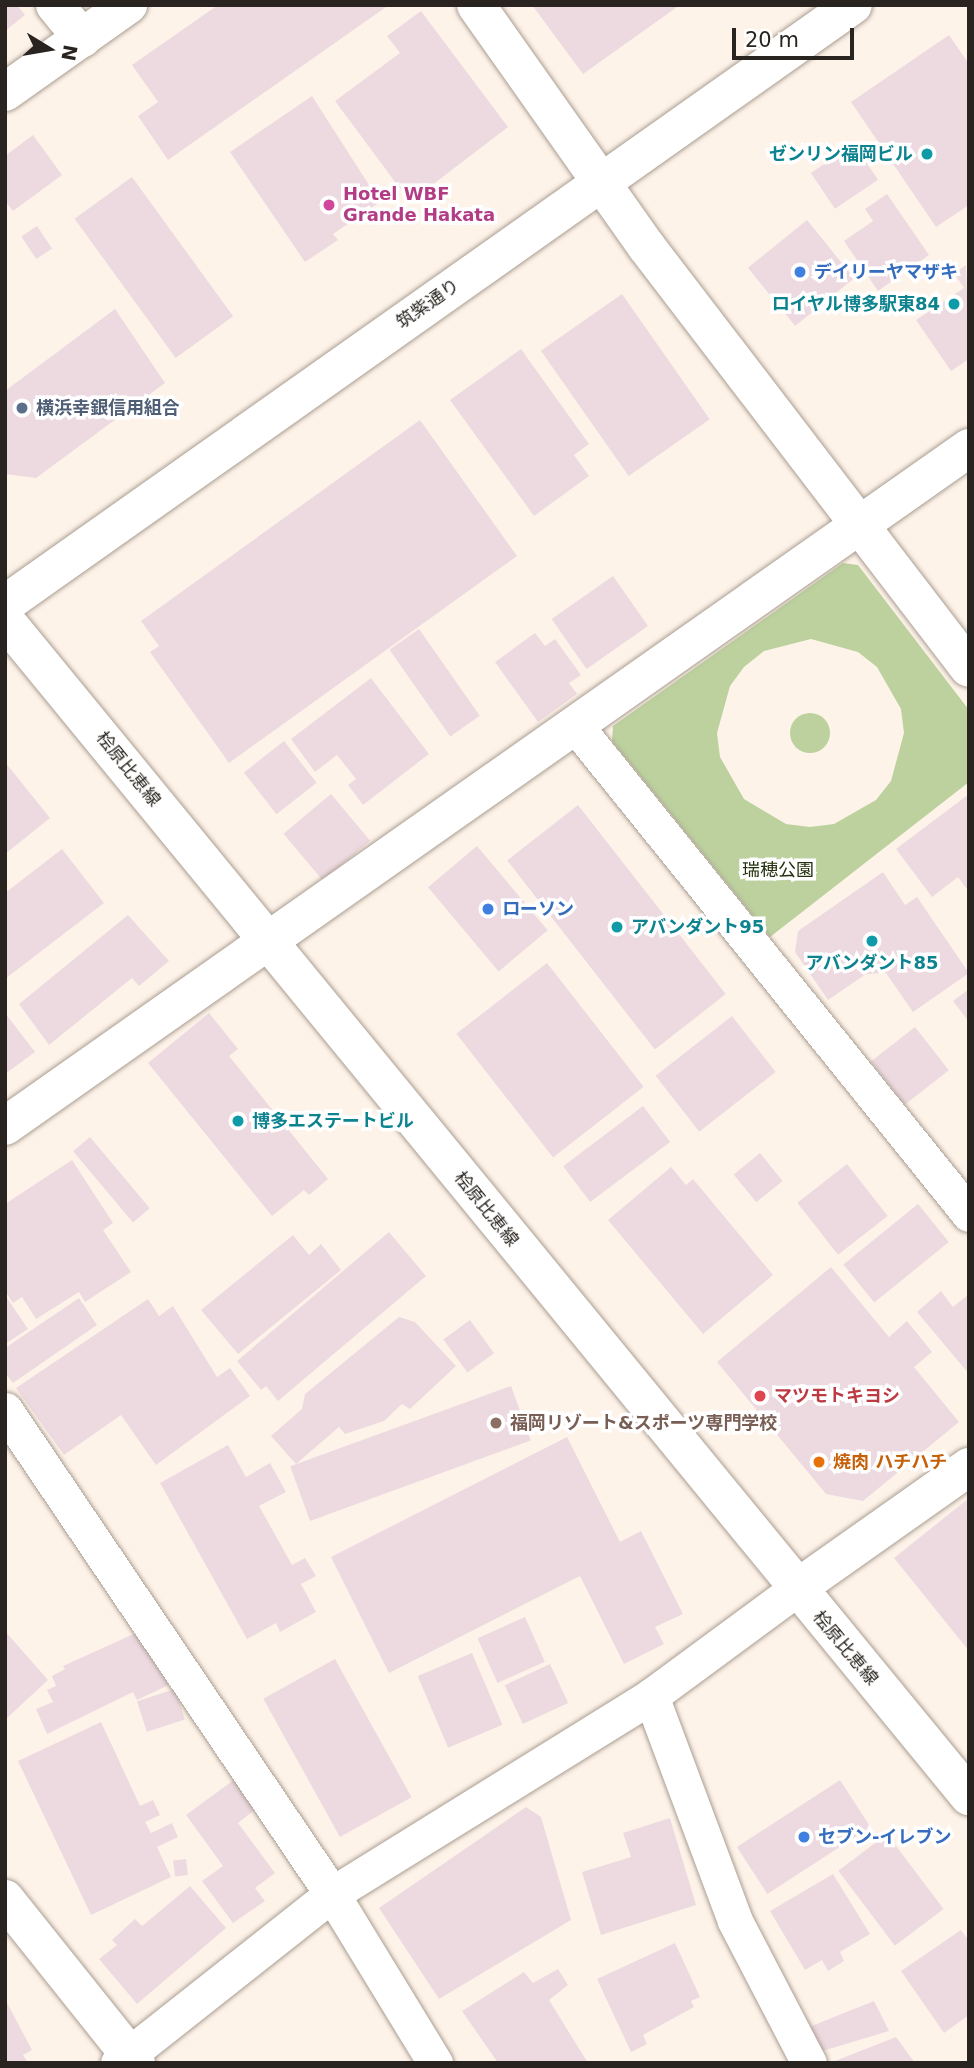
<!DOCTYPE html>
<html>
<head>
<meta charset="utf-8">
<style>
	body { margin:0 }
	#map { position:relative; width:974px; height:2068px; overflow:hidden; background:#fef3e9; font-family:"DejaVu Sans","Noto Sans JP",sans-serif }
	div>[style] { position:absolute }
	.green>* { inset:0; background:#bcd19e }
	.round { border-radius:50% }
	.building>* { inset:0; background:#eddae0; transform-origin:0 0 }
	.roads { filter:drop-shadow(0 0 2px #aa9e92) drop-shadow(0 0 2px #aa9e92) }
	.minor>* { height:35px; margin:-17.5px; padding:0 17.5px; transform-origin:17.5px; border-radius:17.5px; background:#fff }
	.tertiary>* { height:38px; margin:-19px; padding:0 19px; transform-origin:19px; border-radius:19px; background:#fff }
	.secondary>* { height:38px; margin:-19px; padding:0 19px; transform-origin:19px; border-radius:19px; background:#fff }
	.dots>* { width:19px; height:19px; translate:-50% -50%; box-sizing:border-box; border:4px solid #fff; border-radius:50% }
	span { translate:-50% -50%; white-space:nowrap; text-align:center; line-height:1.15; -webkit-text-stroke:7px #fff; paint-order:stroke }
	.culture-label { font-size:18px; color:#0d838f; font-weight:700 }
	.right { translate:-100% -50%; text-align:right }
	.left { translate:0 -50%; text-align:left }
	.hotel-label { font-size:18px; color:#b23c85; font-weight:700 }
	.shop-label { font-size:18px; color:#366cbe; font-weight:700 }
	.street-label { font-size:18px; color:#29241f }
	.service-label { font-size:18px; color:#4e5e75; font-weight:700 }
	.park-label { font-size:18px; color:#24300d }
	.health-label { font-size:18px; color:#be3a42; font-weight:700 }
	.education-label { font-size:18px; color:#785e54; font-weight:700 }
	.food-label { font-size:18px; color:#c56008; font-weight:700 }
	.frame { position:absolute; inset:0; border:7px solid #29241f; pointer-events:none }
	.north { position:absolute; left:14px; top:14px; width:70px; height:70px; -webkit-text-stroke:5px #fff; paint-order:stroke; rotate:101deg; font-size:19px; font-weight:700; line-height:28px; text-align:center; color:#29241f }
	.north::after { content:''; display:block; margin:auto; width:24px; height:32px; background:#29241f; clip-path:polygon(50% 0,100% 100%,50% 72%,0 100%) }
	.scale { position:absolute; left:732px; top:28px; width:122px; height:32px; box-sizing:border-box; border:4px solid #29241f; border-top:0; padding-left:9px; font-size:21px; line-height:24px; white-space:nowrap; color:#29241f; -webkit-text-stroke:5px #fff; paint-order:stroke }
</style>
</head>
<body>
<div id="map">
	<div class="green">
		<div style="clip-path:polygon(evenodd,843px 563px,858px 565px,969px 710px,969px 782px,770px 937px,612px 741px,613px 726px,843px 563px,811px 639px,858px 652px,877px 667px,901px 709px,904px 733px,891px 781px,876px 800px,834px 824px,810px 827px,786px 824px,744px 799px,720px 757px,717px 733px,730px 686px,744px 667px,764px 651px,811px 639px)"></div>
		<div class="round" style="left:790px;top:713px;width:40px;height:40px"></div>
	</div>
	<div class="building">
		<div style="clip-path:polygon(5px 5px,17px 5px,25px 15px,5px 31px)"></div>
		<div style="clip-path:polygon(218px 5px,389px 5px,168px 160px,138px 116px,158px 102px,132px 65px)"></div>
		<div style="clip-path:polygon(532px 5px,680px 5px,583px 74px)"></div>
		<div style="clip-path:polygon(421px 11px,508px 127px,410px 202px,335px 101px,400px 53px,387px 36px)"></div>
		<div style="clip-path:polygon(949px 35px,969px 64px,969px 205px,936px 227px,851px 102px)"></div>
		<div style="clip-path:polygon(312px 96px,380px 202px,333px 234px,338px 240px,305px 262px,230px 152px)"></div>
		<div style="clip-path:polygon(33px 135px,62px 175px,13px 211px,5px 201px,5px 156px)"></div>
		<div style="left:854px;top:144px;width:43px;height:52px;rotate:56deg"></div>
		<div style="left:132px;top:177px;width:172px;height:71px;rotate:54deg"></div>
		<div style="clip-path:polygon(887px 194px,929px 255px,878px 291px,844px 241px,873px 221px,865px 209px)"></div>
		<div style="left:807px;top:220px;width:75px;height:76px;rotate:51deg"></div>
		<div style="left:37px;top:226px;width:27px;height:19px;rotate:56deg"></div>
		<div style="clip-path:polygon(966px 265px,969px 359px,951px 371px,916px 320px,964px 288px,954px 273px)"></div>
		<div style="left:622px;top:294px;width:153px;height:99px;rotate:55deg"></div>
		<div style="clip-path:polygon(115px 309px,165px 383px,36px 478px,5px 474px,5px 391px)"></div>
		<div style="clip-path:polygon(521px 349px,589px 444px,574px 455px,589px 476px,534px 516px,450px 400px)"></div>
		<div style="clip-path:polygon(420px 420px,517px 556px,229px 763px,150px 652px,159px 646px,141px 621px)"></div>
		<div style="left:613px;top:576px;width:61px;height:75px;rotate:55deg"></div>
		<div style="left:419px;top:629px;width:106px;height:36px;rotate:55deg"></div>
		<div style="clip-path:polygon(535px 633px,545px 646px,555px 639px,581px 675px,569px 683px,577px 694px,538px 722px,495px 662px)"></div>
		<div style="clip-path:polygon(371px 678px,429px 754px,363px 805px,348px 785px,356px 779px,337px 755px,315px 772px,291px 739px)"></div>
		<div style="left:284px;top:741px;width:53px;height:51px;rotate:52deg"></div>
		<div style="clip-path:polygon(5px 762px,50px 818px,5px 854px)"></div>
		<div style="left:331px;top:794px;width:61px;height:62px;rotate:50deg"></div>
		<div style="clip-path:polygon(969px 794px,969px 892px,958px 877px,932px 897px,896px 849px)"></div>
		<div style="left:578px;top:805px;width:240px;height:90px;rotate:52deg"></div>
		<div style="left:477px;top:846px;width:110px;height:64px;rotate:50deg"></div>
		<div style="clip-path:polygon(62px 849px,104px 903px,5px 979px,5px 893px)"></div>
		<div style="clip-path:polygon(883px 872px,905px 905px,917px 897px,969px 973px,913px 1012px,886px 973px,866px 974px,828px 1000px,795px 952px,798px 931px)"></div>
		<div style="clip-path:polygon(128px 915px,169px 961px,139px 986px,132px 978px,49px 1045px,19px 1004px)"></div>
		<div style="left:547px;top:963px;width:157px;height:115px;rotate:52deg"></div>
		<div style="clip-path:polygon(969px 989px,969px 1022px,953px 1001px)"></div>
		<div style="clip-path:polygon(5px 1013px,35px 1052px,5px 1074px)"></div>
		<div style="clip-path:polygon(209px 1013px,238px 1049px,229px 1056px,328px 1179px,309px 1195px,304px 1190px,272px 1216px,148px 1063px)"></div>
		<div style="left:732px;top:1016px;width:71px;height:97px;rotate:52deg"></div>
		<div style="left:915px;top:1027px;width:55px;height:56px;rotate:52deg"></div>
		<div style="left:643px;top:1106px;width:45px;height:100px;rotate:53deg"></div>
		<div style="left:90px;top:1137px;width:93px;height:22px;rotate:50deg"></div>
		<div style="left:760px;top:1153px;width:36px;height:34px;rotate:51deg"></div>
		<div style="clip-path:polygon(72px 1160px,113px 1223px,103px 1230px,131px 1272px,85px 1302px,79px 1292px,36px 1319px,22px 1297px,13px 1303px,5px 1291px,5px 1204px)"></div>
		<div style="left:847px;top:1164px;width:66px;height:63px;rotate:52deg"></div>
		<div style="clip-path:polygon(671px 1167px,686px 1185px,693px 1179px,773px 1275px,703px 1334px,608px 1220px)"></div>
		<div style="left:918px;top:1204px;width:49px;height:96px;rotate:51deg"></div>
		<div style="clip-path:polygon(389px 1232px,426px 1276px,278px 1401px,266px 1386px,261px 1390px,237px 1361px)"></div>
		<div style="clip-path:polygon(293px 1235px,309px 1255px,321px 1244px,341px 1270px,238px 1354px,201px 1310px)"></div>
		<div style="clip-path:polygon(831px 1267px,889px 1337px,907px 1321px,932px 1352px,914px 1367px,959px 1422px,863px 1501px,826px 1494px,717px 1362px)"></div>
		<div style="clip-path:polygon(941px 1291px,953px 1307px,969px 1294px,969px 1374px,917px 1312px)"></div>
		<div style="clip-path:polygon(5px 1295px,28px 1329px,5px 1344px)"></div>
		<div style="clip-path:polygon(79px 1298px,97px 1325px,13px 1383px,5px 1373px,5px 1348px)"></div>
		<div style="clip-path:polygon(148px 1299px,159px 1316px,173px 1306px,217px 1377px,230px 1368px,250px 1396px,156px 1465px,116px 1408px,121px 1415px,64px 1455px,16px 1388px)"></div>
		<div style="clip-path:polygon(399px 1317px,415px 1322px,456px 1366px,410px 1409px,402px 1404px,384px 1421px,345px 1434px,339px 1427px,296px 1464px,271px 1436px,302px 1409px,305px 1394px)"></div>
		<div style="left:470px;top:1320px;width:41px;height:33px;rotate:54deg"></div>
		<div style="left:511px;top:1386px;width:58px;height:235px;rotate:70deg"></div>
		<div style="clip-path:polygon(567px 1437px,620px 1542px,641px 1531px,683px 1614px,655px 1627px,664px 1644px,624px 1664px,580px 1576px,389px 1673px,331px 1557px)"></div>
		<div style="clip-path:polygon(228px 1445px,246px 1477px,270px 1463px,286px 1492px,259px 1506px,292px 1565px,305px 1558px,316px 1576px,301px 1584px,316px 1612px,280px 1632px,276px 1623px,247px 1639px,160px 1483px)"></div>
		<div style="clip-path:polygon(969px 1498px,969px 1651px,894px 1558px)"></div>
		<div style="left:525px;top:1617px;width:49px;height:52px;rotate:66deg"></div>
		<div style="clip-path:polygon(5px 1631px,48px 1680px,5px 1720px)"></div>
		<div style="clip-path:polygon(138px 1632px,173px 1683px,137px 1700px,133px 1692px,47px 1734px,36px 1709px,53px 1702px,47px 1690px,56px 1686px,52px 1676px,65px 1669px,63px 1666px)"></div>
		<div style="left:472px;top:1653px;width:78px;height:59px;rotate:67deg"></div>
		<div style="left:335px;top:1659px;width:158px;height:82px;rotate:61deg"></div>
		<div style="left:550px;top:1664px;width:43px;height:50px;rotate:65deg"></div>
		<div style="left:175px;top:1689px;width:32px;height:40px;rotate:72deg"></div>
		<div style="clip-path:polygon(101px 1722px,140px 1806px,153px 1800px,160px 1815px,145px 1822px,151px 1833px,172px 1823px,178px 1837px,157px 1847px,171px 1877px,91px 1915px,18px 1761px)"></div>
		<div style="clip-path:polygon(235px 1779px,256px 1809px,238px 1823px,275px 1873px,255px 1888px,265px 1901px,233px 1923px,202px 1881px,223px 1866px,186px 1815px)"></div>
		<div style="left:840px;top:1780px;width:56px;height:123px;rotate:57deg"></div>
		<div style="clip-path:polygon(526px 1807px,541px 1817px,571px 1920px,439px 1999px,379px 1908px)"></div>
		<div style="clip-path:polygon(670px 1818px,696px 1905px,601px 1935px,582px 1872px,631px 1857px,623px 1833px)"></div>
		<div style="left:887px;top:1834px;width:94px;height:61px;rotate:53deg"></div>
		<div style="left:186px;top:1859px;width:16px;height:13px;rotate:83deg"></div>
		<div style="clip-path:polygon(833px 1874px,870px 1934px,840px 1952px,844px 1961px,828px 1971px,822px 1960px,805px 1970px,770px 1911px)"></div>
		<div style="clip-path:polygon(190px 1886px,226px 1928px,137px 2004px,99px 1959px,117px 1945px,112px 1940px,135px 1919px,142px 1926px)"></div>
		<div style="clip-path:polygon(961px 1930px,969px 1941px,969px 2015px,944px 2033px,901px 1971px)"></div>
		<div style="clip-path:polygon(675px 1943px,700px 1997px,691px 2001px,694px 2007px,643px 2035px,647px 2044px,631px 2052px,597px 1979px)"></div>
		<div style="clip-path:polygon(558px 1969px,568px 1985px,549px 2000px,588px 2063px,498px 2063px,462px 2011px,524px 1972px,533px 1983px)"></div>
		<div style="clip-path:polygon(5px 1999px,32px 2050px,23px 2055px,28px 2063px,5px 2063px)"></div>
		<div style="clip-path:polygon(874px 2001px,889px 2031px,819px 2052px,809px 2027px)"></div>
		<div style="clip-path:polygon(896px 2037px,915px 2063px,836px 2063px,835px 2061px)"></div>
	</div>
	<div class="roads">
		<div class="minor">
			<div style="left:575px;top:725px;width:628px;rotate:51.14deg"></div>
			<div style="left:5px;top:1410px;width:584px;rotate:55.96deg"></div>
			<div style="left:332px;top:1894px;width:198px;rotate:58.6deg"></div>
			<div style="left:651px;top:1696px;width:240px;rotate:69.5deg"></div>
			<div style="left:735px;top:1921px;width:160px;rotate:62.5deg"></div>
			<div style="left:118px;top:2063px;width:273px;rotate:-38.3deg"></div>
			<div style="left:332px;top:1894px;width:375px;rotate:-31.8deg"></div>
			<div style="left:651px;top:1696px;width:180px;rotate:-36.4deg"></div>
		</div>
		<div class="tertiary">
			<div style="left:55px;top:5px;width:43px;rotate:50.7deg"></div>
			<div style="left:476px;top:5px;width:295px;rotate:54.8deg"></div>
			<div style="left:646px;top:246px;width:531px;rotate:52.57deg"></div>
			<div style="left:5px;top:92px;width:151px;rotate:-35.3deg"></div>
			<div style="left:5px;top:604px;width:1038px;rotate:-35.24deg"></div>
			<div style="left:5px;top:1126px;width:1179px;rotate:-35.12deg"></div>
			<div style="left:796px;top:1589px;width:212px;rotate:-35.2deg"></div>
			<div style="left:5px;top:1899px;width:210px;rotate:51.4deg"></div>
		</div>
		<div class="secondary">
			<div style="left:5px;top:620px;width:1521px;rotate:50.66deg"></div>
		</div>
	</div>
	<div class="dots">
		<div style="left:927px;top:154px;background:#0f9aa8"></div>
		<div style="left:329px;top:205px;background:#d1479c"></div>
		<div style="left:800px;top:272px;background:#3f7fe0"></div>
		<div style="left:954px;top:304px;background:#0f9aa8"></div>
		<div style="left:22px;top:408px;background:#5c6f8a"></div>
		<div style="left:488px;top:909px;background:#3f7fe0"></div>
		<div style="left:617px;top:927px;background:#0f9aa8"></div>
		<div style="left:872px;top:941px;background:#0f9aa8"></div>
		<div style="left:238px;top:1121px;background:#0f9aa8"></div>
		<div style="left:760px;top:1396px;background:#e0444e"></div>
		<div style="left:496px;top:1423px;background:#8d6e63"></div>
		<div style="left:819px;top:1462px;background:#e8710a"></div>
		<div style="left:804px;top:1837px;background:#3f7fe0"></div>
	</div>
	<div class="culture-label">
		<span class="right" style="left:913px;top:154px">ゼンリン福岡ビル</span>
		<span class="right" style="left:940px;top:304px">ロイヤル博多駅東84</span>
		<span class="left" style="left:631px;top:927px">アバンダント95</span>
		<span style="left:872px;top:963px">アバンダント85</span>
		<span class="left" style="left:252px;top:1121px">博多エステートビル</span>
	</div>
	<div class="hotel-label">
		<span class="left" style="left:343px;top:205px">Hotel WBF<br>Grande Hakata</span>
	</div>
	<div class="shop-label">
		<span class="left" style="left:814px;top:272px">デイリーヤマザキ</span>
		<span class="left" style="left:502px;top:909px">ローソン</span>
		<span class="left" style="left:818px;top:1837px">セブン-イレブン</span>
	</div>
	<div class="street-label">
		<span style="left:428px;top:304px;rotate:-35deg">筑紫通り</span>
		<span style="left:128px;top:769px;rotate:51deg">桧原比恵線</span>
		<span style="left:486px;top:1209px;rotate:51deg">桧原比恵線</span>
		<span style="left:845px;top:1648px;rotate:50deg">桧原比恵線</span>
	</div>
	<div class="service-label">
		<span class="left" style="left:36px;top:408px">横浜幸銀信用組合</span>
	</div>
	<div class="park-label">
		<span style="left:778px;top:870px">瑞穂公園</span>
	</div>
	<div class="health-label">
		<span class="left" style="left:774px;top:1396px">マツモトキヨシ</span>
	</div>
	<div class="education-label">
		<span class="left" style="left:510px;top:1423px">福岡リゾート&amp;スポーツ専門学校</span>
	</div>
	<div class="food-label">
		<span class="left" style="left:833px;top:1462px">焼肉 ハチハチ</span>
	</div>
	<div class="frame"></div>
	<div class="north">N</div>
	<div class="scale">20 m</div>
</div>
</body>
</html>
